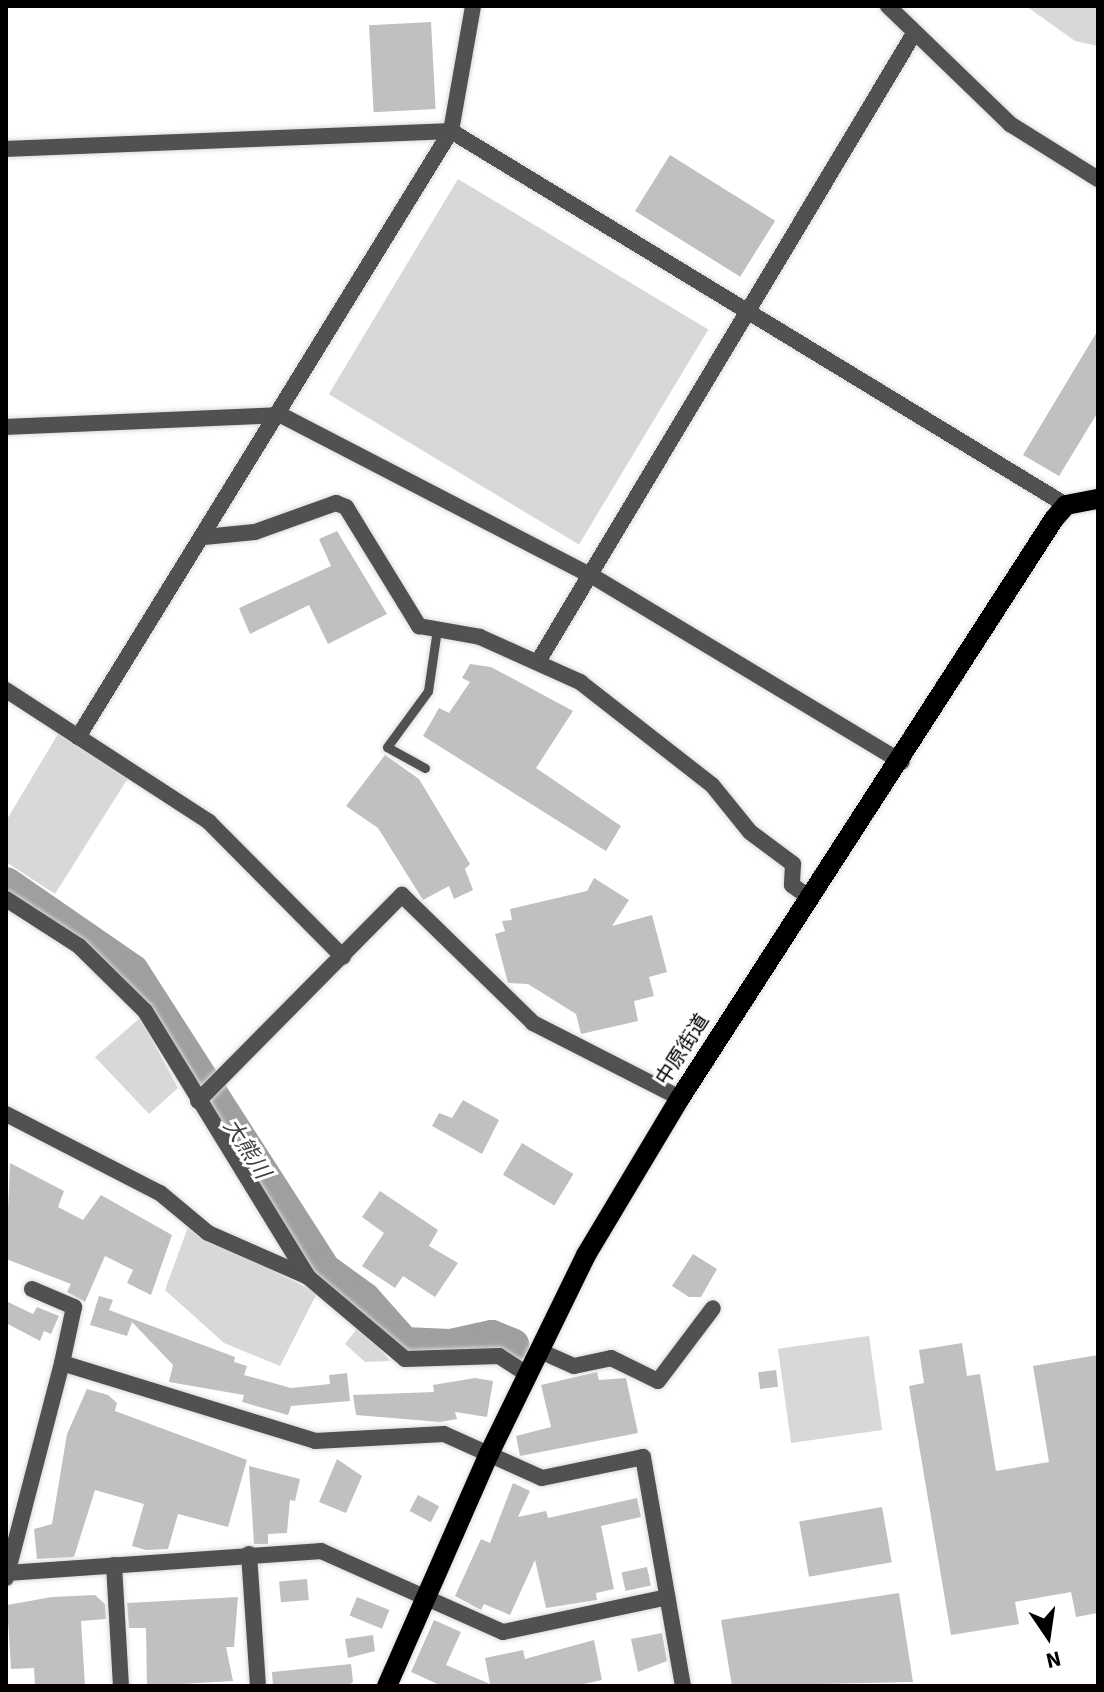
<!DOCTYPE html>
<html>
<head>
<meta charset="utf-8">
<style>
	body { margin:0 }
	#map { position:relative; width:1104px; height:1692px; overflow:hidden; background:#fff; font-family:"Source Sans 3","Noto Sans JP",sans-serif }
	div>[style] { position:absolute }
	.green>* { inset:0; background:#d8d8d8; transform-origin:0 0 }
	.river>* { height:34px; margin:-17px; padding:0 17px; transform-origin:17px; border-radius:17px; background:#9f9f9f }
	.building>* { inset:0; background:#c0c0c0; transform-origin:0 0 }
	.roads { filter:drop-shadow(0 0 2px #dbdbdb) drop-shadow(0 0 2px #dbdbdb) }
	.lane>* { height:9px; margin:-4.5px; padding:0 4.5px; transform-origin:4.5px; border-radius:4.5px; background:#515151 }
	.street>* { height:16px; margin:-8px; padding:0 8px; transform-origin:8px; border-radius:8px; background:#515151 }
	.primary>* { height:20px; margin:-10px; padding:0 10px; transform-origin:10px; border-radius:10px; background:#000 }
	span { translate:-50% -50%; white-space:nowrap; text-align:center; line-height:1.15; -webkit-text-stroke:6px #fff; paint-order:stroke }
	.street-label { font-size:20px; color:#000 }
	.water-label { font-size:22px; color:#404040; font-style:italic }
	.frame { position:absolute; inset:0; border:8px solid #000; pointer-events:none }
	.north { position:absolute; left:1008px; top:1596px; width:80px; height:80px; -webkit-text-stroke:6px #fff; paint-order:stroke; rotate:167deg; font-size:22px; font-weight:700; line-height:32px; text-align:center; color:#000 }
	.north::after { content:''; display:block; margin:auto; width:28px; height:36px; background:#000; clip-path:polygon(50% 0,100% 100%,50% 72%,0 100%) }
</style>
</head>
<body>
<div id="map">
	<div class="green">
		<div style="clip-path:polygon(1026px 6px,1098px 6px,1098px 46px,1075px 41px)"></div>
		<div style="left:458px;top:179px;width:292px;height:251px;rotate:31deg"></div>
		<div style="clip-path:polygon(58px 734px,128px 778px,55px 894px,6px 862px,6px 821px)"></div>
		<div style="clip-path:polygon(140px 1018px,178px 1088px,149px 1114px,95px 1057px)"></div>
		<div style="clip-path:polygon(188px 1227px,317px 1293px,280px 1366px,224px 1343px,165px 1290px)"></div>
		<div style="clip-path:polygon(360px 1325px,390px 1361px,365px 1362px,345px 1344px)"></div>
		<div style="left:869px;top:1336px;width:95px;height:92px;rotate:82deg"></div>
	</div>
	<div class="river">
		<div style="left:6px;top:884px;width:153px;rotate:34.6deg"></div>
		<div style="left:132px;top:971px;width:355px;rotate:57.3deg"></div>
		<div style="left:324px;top:1270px;width:49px;rotate:35.9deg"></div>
		<div style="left:364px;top:1299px;width:60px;rotate:48.4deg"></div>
		<div style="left:404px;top:1344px;width:46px;rotate:2.5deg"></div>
		<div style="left:450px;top:1346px;width:43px;rotate:-12.1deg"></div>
		<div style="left:492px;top:1337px;width:22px;rotate:22deg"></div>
	</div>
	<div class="building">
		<div style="left:431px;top:22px;width:87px;height:62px;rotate:87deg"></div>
		<div style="left:670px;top:155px;width:124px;height:66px;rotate:32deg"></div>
		<div style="clip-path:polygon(1098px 330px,1098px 412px,1059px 476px,1023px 455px)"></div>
		<div style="clip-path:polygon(337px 531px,387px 614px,328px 644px,309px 605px,250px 634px,239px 608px,331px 566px,319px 539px)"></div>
		<div style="clip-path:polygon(470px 664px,491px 667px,573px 711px,536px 768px,621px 826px,606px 851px,423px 736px,439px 708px,449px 713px,470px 682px,462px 678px)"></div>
		<div style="clip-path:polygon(385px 755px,419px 779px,470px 864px,465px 869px,473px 890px,454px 899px,449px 886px,423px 900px,378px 828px,346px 806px)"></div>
		<div style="clip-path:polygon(594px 878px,629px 900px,612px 926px,652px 915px,667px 972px,649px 977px,654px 996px,634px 1001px,638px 1021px,581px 1034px,576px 1014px,528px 984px,508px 983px,495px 934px,505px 931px,502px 921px,512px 920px,510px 909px,587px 891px)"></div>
		<div style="clip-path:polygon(463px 1100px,499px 1120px,482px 1154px,432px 1126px,439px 1113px,452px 1118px)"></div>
		<div style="left:522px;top:1143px;width:60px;height:37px;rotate:31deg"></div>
		<div style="clip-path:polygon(10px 1163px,64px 1191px,58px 1207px,83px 1220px,101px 1195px,172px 1235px,151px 1295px,127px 1283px,133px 1270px,105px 1256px,85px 1302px,67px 1292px,71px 1284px,6px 1259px)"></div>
		<div style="clip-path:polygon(380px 1191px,438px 1230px,429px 1246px,458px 1263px,435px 1297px,403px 1276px,395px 1288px,362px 1266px,384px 1233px,362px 1217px)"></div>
		<div style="clip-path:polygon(693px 1254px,717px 1269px,701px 1297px,689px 1297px,672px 1286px)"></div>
		<div style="clip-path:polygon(99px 1296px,113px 1300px,109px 1310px,235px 1357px,234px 1362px,247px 1366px,244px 1375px,291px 1388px,330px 1384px,329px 1375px,347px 1373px,350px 1401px,291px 1406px,288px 1415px,242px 1402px,244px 1395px,169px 1382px,173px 1365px,132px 1322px,127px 1336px,90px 1325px)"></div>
		<div style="clip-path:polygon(6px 1301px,33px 1314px,37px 1307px,59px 1316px,51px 1334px,44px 1331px,40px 1341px,6px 1323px)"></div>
		<div style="clip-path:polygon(962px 1343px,967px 1376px,980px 1374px,996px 1471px,1049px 1462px,1033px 1366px,1098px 1355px,1098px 1613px,1076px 1617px,1071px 1592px,1015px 1602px,1019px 1624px,951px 1635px,909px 1386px,924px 1383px,919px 1350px)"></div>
		<div style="left:776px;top:1370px;width:17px;height:18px;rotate:83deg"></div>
		<div style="clip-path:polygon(597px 1372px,599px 1380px,626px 1378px,638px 1433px,520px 1456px,516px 1436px,551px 1427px,541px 1385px)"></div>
		<div style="clip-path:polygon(475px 1378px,493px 1381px,487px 1417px,455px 1412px,457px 1419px,440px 1422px,356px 1415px,353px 1395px,434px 1392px,433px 1385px)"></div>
		<div style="clip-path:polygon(87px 1389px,108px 1395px,117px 1403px,115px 1411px,247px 1460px,228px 1527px,178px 1514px,168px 1549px,146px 1550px,132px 1546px,144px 1504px,95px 1490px,74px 1557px,37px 1559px,34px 1529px,52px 1524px,67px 1434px)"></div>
		<div style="clip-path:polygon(337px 1459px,362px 1476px,346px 1513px,319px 1502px)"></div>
		<div style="clip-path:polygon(249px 1466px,300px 1479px,295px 1501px,290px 1500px,287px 1533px,268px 1534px,268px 1544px,254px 1544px)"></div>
		<div style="clip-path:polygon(513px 1483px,530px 1491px,518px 1517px,546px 1511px,548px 1518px,637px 1498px,641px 1517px,601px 1526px,614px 1589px,596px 1593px,597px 1600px,546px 1608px,535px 1560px,510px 1615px,484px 1604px,481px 1610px,455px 1596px,481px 1539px,490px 1543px)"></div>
		<div style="left:418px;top:1495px;width:24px;height:18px;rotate:28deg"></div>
		<div style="left:882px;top:1507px;width:56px;height:84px;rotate:80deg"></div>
		<div style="left:647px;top:1567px;width:19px;height:26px;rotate:78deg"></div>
		<div style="left:307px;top:1579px;width:21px;height:28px;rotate:85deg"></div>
		<div style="clip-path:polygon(899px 1593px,913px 1682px,732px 1686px,721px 1620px)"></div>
		<div style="clip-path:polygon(52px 1597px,95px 1595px,105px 1604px,106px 1619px,81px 1621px,85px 1686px,35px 1686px,34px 1668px,11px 1669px,7px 1605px)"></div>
		<div style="clip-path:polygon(238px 1597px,234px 1647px,226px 1647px,233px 1681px,147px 1686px,146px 1628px,129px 1628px,127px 1603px)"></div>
		<div style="left:357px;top:1597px;width:35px;height:20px;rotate:22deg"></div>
		<div style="clip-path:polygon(434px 1620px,461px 1632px,446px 1665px,490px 1684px,485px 1658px,523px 1650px,525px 1659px,594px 1640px,602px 1680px,575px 1686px,442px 1686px,411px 1672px)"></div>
		<div style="clip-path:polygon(662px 1633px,667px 1661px,638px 1672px,631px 1639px)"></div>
		<div style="clip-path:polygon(373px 1635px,375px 1651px,348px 1658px,345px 1639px)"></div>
		<div style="clip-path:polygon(351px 1664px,353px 1682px,347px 1686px,273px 1686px,272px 1672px)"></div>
	</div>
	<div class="roads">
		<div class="lane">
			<div style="left:425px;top:768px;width:43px;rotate:-151.1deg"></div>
			<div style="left:387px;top:747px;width:69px;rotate:-53.8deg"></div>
			<div style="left:428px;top:691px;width:63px;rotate:-81.7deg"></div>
		</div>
		<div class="street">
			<div style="left:888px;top:6px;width:170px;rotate:44deg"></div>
			<div style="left:1010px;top:124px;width:104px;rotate:32deg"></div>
			<div style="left:6px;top:149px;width:445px;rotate:-2.3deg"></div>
			<div style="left:451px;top:131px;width:720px;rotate:31.31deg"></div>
			<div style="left:6px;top:427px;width:275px;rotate:-2.5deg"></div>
			<div style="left:281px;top:415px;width:352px;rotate:27.4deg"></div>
			<div style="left:594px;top:577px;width:359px;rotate:31deg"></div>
			<div style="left:204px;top:537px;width:51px;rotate:-5.6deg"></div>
			<div style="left:255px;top:532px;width:86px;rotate:-19.7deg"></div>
			<div style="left:336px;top:503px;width:11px;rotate:22deg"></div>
			<div style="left:346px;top:507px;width:140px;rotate:58.5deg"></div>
			<div style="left:419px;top:626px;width:62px;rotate:10.2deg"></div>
			<div style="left:480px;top:637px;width:110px;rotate:24.2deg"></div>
			<div style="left:580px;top:682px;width:167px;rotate:38deg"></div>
			<div style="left:712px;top:785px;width:60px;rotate:51deg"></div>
			<div style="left:750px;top:832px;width:54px;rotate:36.7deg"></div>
			<div style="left:793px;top:864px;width:21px;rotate:93deg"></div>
			<div style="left:792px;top:885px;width:22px;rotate:36deg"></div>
			<div style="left:539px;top:660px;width:728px;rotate:-59.1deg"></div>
			<div style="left:6px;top:690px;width:242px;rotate:33deg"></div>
			<div style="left:209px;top:822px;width:190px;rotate:45.2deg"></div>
			<div style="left:78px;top:737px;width:712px;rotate:-58.39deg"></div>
			<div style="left:451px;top:131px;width:127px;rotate:-80deg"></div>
			<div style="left:6px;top:899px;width:87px;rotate:32.8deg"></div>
			<div style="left:79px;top:946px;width:93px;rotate:44.6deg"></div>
			<div style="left:145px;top:1011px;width:312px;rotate:58.5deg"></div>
			<div style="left:198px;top:1101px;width:290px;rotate:-45.3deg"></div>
			<div style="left:402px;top:895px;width:183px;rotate:44.3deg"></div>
			<div style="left:533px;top:1023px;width:165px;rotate:27deg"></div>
			<div style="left:6px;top:1114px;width:173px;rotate:27.2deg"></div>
			<div style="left:160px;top:1193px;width:62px;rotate:39.8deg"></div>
			<div style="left:208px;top:1233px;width:109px;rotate:23.7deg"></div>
			<div style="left:308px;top:1277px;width:127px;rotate:40.2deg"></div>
			<div style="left:405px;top:1359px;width:94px;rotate:-1.8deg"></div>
			<div style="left:499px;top:1356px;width:35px;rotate:33deg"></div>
			<div style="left:32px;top:1289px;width:46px;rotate:23.2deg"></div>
			<div style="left:74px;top:1307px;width:57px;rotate:102.1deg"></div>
			<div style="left:540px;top:1351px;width:37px;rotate:24deg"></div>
			<div style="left:574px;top:1366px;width:38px;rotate:-12deg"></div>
			<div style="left:611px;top:1358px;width:52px;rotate:26.1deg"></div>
			<div style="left:658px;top:1381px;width:91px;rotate:-53deg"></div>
			<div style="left:249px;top:1554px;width:132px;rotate:86.1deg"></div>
			<div style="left:114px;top:1565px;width:121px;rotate:86.7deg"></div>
			<div style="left:8px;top:1573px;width:314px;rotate:-4deg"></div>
			<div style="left:321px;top:1551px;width:199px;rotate:24deg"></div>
			<div style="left:503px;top:1632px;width:168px;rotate:-12deg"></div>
			<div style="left:6px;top:1578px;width:222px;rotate:-75.4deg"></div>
			<div style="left:62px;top:1363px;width:265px;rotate:17.1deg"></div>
			<div style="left:315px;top:1441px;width:129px;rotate:-3.1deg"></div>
			<div style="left:444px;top:1434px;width:107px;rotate:24.2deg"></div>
			<div style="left:542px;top:1478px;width:103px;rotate:-11.7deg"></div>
			<div style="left:643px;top:1457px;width:232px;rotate:80.1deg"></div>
		</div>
		<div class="primary">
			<div style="left:387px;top:1686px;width:253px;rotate:-66.3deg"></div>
			<div style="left:489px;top:1454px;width:221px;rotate:-64deg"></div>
			<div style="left:586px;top:1255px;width:183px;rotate:-59.1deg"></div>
			<div style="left:680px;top:1098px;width:689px;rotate:-57.14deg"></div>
			<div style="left:1054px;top:519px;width:18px;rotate:-49deg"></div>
			<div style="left:1066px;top:505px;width:33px;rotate:-11deg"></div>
		</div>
	</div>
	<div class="street-label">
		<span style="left:683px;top:1050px;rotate:-57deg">中原街道</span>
	</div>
	<div class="water-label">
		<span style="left:246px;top:1149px;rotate:57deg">大熊川</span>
	</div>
	<div class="frame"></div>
	<div class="north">N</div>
</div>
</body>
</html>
